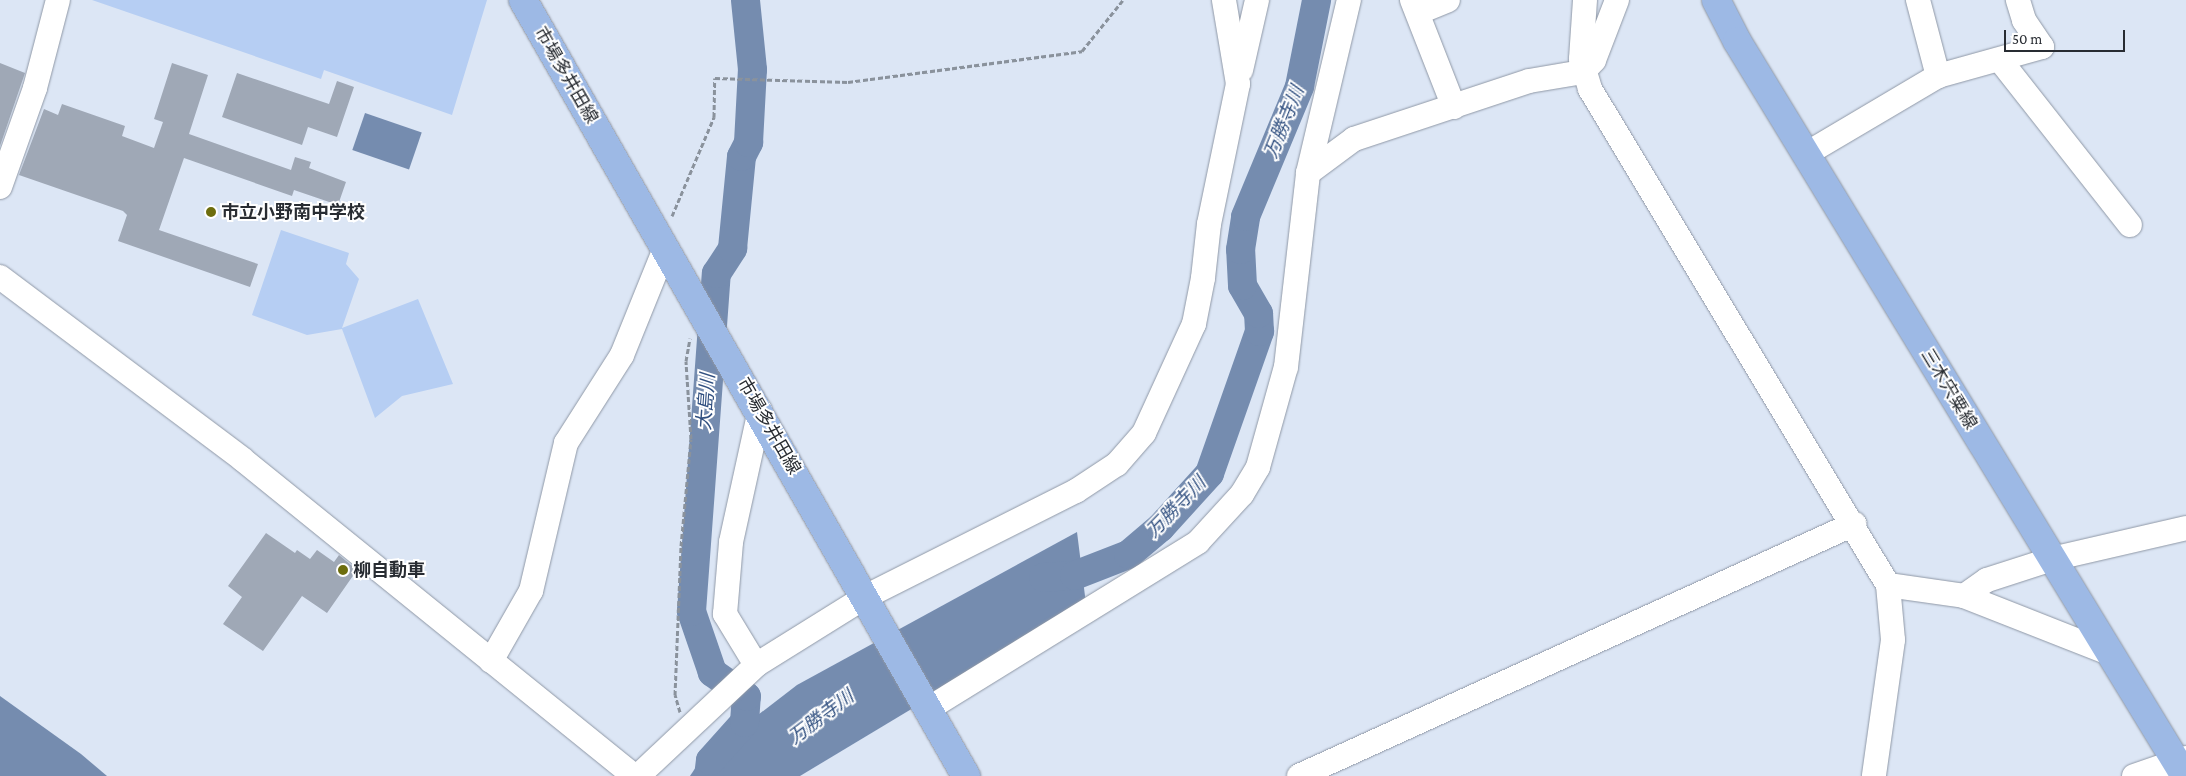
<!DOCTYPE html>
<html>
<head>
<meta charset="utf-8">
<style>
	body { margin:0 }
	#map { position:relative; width:2186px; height:776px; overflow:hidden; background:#dce6f5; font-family:"Crimson Pro","Noto Sans JP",serif }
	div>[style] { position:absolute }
	.green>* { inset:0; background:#b6cef3 }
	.water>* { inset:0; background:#758caf; transform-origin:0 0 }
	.river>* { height:29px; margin:-14.5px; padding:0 14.5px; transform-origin:14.5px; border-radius:14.5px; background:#758caf }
	.building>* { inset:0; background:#9fa8b6 }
	.path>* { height:3px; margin-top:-1.5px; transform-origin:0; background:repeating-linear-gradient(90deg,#8a929c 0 5px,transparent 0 7.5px) }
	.roads { filter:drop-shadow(0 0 1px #8f98a6) drop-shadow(0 0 1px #8f98a6) }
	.minor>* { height:24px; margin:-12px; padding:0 12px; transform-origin:12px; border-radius:12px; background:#fff }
	.major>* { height:28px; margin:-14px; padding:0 14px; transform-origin:14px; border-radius:14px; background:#9db9e5 }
	.dots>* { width:14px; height:14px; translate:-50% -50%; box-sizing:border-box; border:2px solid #fff; border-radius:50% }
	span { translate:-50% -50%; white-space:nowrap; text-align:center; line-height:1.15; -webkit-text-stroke:4px #fff; paint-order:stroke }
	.street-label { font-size:18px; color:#282c32 }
	.poi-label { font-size:18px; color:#282c32; font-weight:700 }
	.left { translate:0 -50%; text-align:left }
	.water-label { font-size:19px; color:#315080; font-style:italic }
	.scale { position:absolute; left:2004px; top:30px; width:121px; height:22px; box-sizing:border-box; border:2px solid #282c32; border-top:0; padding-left:6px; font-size:15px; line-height:18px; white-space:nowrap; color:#282c32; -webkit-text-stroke:4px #fff; paint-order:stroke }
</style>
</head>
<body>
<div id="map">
	<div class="green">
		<div style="clip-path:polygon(92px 0,487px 0,452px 115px,324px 70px,321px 79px)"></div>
		<div style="clip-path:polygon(281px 230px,349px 253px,346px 264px,359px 279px,342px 328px,418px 299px,453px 384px,402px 396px,375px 418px,342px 329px,307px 335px,252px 315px)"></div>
	</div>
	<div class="water">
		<div style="left:365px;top:113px;width:60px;height:39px;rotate:19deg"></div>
		<div style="clip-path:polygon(1077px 532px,1086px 604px,800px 776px,690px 776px,702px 758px,797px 685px)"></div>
		<div style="clip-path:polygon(0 696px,81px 754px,107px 776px,0 776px)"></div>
	</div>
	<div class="river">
		<div style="left:1043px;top:577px;width:31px;rotate:-4deg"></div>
		<div style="left:1074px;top:575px;width:58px;rotate:-21.3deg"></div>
		<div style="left:1128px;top:554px;width:42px;rotate:-40.2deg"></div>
		<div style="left:1160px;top:527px;width:73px;rotate:-47.8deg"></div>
		<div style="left:1209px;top:473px;width:151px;rotate:-70.6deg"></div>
		<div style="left:1259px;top:331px;width:18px;rotate:-93deg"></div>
		<div style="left:1258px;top:313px;width:32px;rotate:-120deg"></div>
		<div style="left:1242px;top:285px;width:36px;rotate:-93deg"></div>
		<div style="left:1240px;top:249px;width:33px;rotate:-81deg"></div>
		<div style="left:1245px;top:216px;width:141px;rotate:-67.4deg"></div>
		<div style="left:1299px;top:86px;width:88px;rotate:-78.8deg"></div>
		<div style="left:708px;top:776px;width:16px;rotate:-83deg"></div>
		<div style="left:710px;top:760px;width:51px;rotate:-48.2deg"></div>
		<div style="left:744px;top:722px;width:26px;rotate:-86deg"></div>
		<div style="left:746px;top:696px;width:42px;rotate:-144.8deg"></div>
		<div style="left:712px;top:672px;width:65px;rotate:-109deg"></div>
		<div style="left:691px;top:611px;width:339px;rotate:-85.8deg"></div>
		<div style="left:716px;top:273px;width:30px;rotate:-57deg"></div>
		<div style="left:732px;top:248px;width:92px;rotate:-84.4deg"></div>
		<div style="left:741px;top:156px;width:16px;rotate:-63deg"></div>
		<div style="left:748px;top:142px;width:73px;rotate:-86.9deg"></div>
		<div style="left:752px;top:69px;width:69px;rotate:-95.8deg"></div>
	</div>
	<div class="building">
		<div style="clip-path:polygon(0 63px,25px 73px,0 146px)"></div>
		<div style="clip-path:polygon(172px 63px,208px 75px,189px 134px,291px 170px,295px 157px,311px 162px,309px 168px,346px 182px,338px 205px,294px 190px,292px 196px,184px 158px,159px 230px,258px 264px,250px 287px,118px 241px,127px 215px,123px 211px,19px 175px,44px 109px,58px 115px,62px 104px,125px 126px,122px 136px,154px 148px,163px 122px,154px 119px)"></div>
		<div style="clip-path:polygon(237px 73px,329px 104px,337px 81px,354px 87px,337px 137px,308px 127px,302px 145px,222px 117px)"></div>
		<div style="clip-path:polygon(266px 533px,295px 553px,297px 550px,310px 559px,317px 550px,334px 562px,339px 555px,357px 570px,327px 613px,302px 596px,263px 651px,223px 624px,242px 597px,228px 586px)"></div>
	</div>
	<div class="path">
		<div style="left:672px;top:216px;width:108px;rotate:-67deg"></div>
		<div style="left:714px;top:117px;width:39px;rotate:-89deg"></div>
		<div style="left:715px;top:78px;width:133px;rotate:1.7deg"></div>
		<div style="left:848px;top:82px;width:236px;rotate:-7.5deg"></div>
		<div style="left:1082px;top:51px;width:65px;rotate:-51.2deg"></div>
		<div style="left:680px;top:712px;width:18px;rotate:-106deg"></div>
		<div style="left:675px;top:695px;width:149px;rotate:-87.7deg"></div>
		<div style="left:681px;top:546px;width:107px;rotate:-84.7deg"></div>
		<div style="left:691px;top:439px;width:78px;rotate:-93.7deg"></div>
		<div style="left:686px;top:361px;width:23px;rotate:-80deg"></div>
	</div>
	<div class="roads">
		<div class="minor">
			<div style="left:1412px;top:0;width:115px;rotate:68.6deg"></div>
			<div style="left:1585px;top:0;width:59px;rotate:93.9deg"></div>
			<div style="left:1581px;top:59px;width:31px;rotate:73deg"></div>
			<div style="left:1590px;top:89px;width:579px;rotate:59deg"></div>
			<div style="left:1888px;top:585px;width:55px;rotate:84.8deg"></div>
			<div style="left:1893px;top:640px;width:137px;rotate:98deg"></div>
			<div style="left:1918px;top:0;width:79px;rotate:75.3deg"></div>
			<div style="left:1419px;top:12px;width:31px;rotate:-22deg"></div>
			<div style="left:2000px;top:60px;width:210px;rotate:51.8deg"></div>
			<div style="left:1241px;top:70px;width:72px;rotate:-77.1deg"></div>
			<div style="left:1806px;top:154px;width:153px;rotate:-30.6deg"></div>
			<div style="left:1938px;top:76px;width:108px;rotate:-15.6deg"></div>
			<div style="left:2042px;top:47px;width:32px;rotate:-124deg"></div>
			<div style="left:2024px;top:20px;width:21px;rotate:-107deg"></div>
			<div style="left:1308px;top:173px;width:57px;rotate:-36.5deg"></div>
			<div style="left:1354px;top:139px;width:184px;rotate:-18.3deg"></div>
			<div style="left:1529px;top:81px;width:55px;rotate:-9.5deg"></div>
			<div style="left:1583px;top:72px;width:16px;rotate:-47deg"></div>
			<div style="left:1594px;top:60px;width:64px;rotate:-69deg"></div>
			<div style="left:0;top:187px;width:105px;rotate:-70.5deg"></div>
			<div style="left:35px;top:88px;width:91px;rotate:-75.4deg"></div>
			<div style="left:0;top:277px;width:303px;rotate:36.9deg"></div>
			<div style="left:242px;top:459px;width:504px;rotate:38.96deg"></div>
			<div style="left:1888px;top:585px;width:77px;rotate:8.2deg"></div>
			<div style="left:1964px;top:596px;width:156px;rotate:21.5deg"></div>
			<div style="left:1964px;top:596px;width:28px;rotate:-35deg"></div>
			<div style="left:1987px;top:580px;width:68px;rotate:-17.9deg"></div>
			<div style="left:2052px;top:559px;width:138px;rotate:-13deg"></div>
			<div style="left:491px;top:661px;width:81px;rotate:-60.3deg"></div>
			<div style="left:531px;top:591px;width:152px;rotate:-76.7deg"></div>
			<div style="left:566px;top:443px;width:104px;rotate:-57.5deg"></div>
			<div style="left:622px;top:355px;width:112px;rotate:-68deg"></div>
			<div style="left:756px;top:665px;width:60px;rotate:-121.3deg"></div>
			<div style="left:725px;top:614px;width:72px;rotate:-85.2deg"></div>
			<div style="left:731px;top:542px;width:135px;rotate:-77.6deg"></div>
			<div style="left:928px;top:709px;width:317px;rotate:-31.7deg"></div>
			<div style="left:1198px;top:542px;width:65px;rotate:-47.5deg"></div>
			<div style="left:1242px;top:494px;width:31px;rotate:-59deg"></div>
			<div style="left:1258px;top:467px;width:104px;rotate:-74.4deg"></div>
			<div style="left:1286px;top:367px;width:195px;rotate:-83.5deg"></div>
			<div style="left:1308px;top:173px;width:178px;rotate:-76.7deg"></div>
			<div style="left:638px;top:776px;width:162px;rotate:-43.2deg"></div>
			<div style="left:756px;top:665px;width:131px;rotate:-31.9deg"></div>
			<div style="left:867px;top:596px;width:234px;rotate:-26.7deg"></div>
			<div style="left:1076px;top:491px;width:49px;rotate:-33.4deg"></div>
			<div style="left:1117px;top:464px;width:41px;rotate:-48.9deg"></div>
			<div style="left:1144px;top:433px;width:120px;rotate:-65.4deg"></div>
			<div style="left:1194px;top:324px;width:47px;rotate:-78.9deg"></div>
			<div style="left:1203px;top:278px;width:54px;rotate:-83.7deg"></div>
			<div style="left:1209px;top:224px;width:143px;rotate:-78.3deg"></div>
			<div style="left:1238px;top:84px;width:85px;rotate:-99.5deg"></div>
			<div style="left:1299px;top:776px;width:610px;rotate:-24.42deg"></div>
			<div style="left:2134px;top:776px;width:55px;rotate:-19.1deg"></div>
		</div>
		<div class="major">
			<div style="left:523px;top:0;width:894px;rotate:60.28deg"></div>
			<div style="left:1716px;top:0;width:46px;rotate:62.9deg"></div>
			<div style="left:1737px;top:41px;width:861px;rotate:58.64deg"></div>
		</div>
	</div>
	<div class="dots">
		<div style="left:211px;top:212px;background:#6d6d0d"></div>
		<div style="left:343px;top:570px;background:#6d6d0d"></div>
	</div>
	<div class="street-label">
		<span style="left:566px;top:75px;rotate:60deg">市場多井田線</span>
		<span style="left:1949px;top:389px;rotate:59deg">三木宍粟線</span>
		<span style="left:769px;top:426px;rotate:60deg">市場多井田線</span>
	</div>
	<div class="poi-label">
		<span class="left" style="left:221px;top:212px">市立小野南中学校</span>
		<span class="left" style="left:353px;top:570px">柳自動車</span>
	</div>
	<div class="water-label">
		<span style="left:1284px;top:122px;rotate:-68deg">万勝寺川</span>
		<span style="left:706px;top:402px;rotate:-86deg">大島川</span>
		<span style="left:1176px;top:507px;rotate:-46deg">万勝寺川</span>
		<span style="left:821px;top:717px;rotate:-37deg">万勝寺川</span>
	</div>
	<div class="scale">50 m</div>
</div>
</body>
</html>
